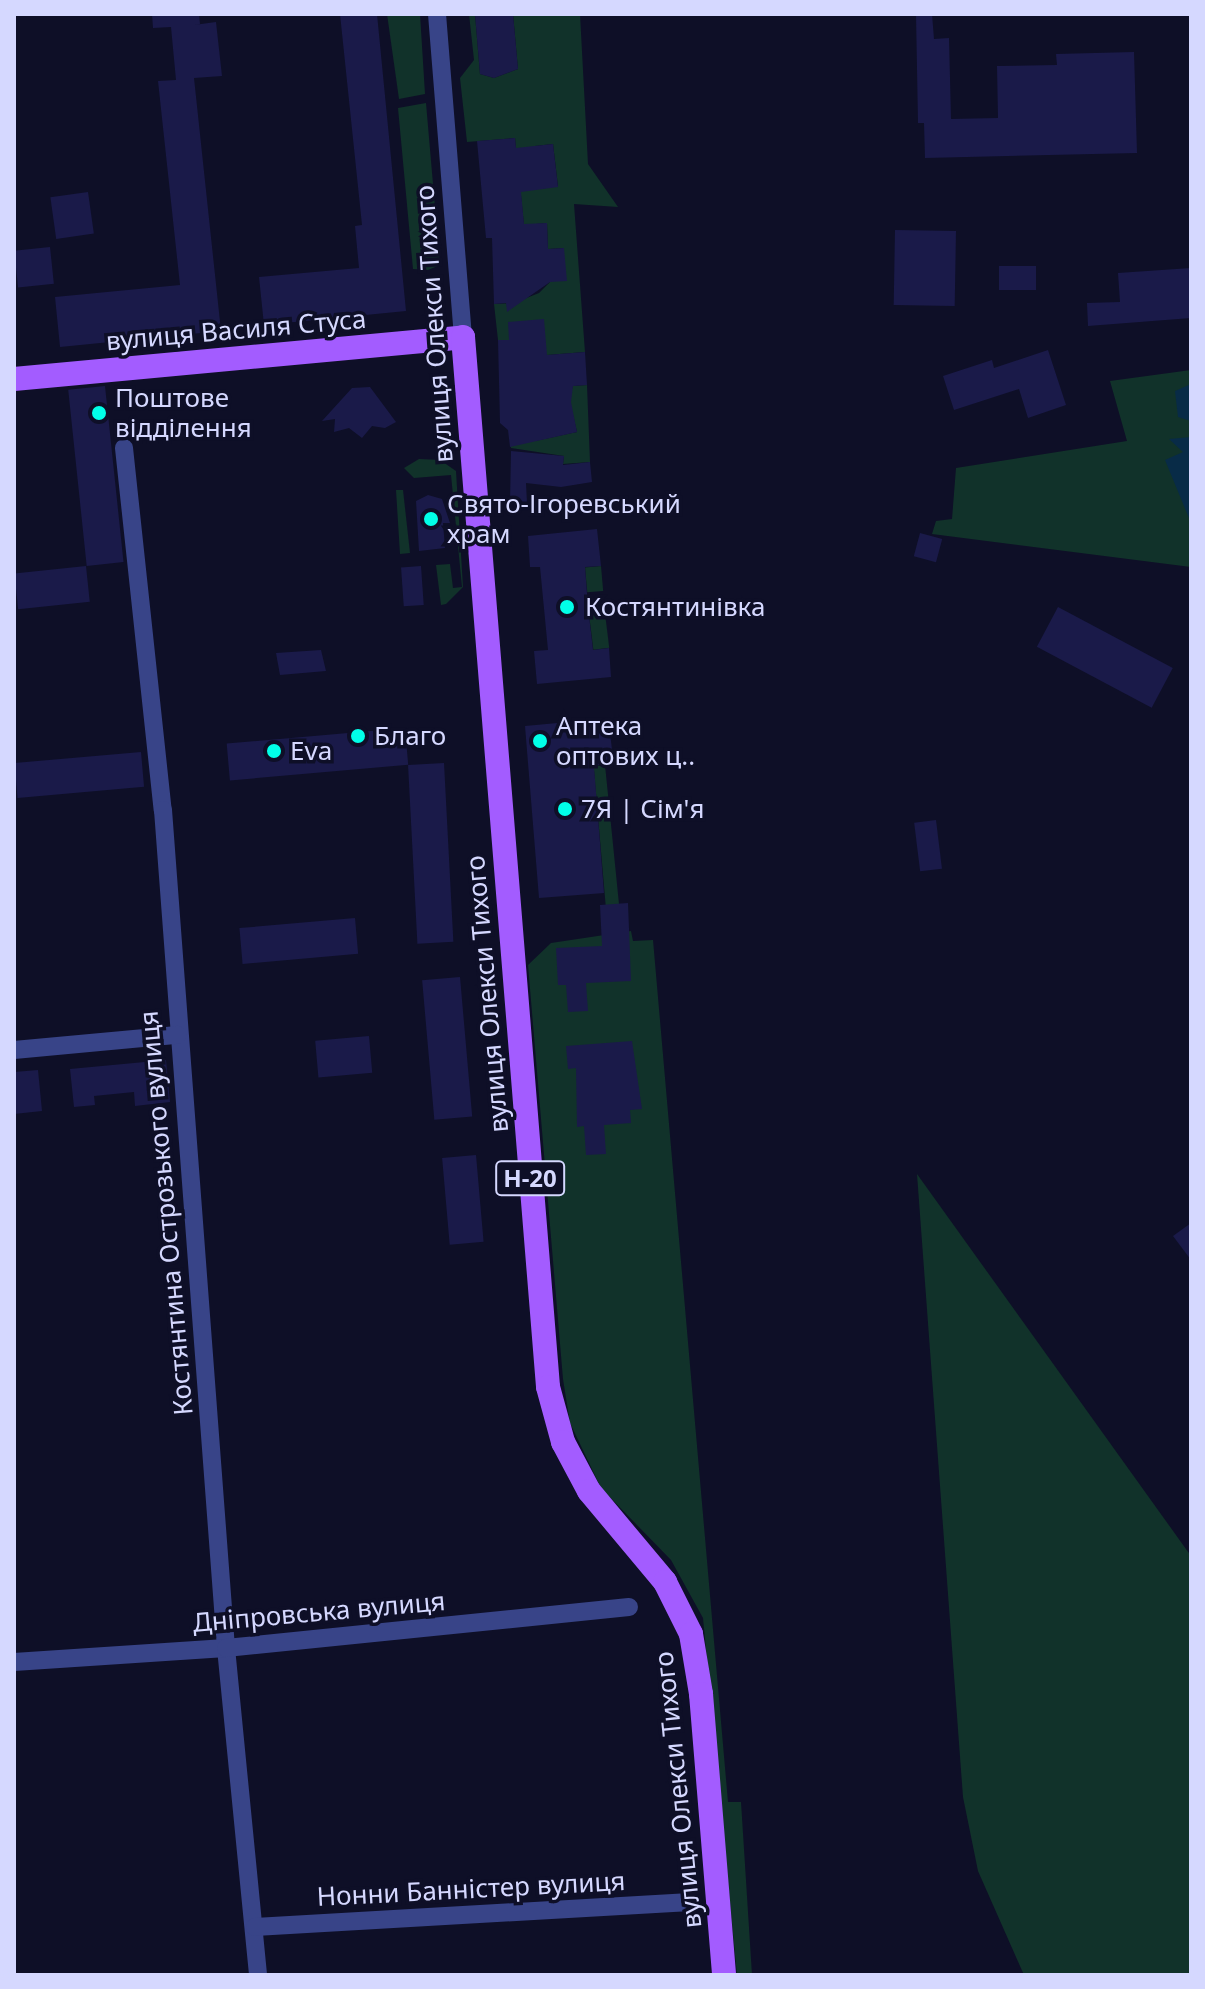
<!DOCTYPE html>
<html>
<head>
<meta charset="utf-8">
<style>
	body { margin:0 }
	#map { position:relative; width:1205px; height:1989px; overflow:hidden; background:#0e0f27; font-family:"Noto Sans",sans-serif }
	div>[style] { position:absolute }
	.green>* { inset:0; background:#11322a; transform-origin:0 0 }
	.water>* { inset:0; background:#082b47 }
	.building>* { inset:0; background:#1a1a49; transform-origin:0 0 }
	.minor>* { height:18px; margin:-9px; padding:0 9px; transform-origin:9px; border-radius:9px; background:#384488 }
	.major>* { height:24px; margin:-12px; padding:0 12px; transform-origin:12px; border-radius:12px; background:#a35cff }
	.dots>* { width:22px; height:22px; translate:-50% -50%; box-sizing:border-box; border:4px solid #0e0f27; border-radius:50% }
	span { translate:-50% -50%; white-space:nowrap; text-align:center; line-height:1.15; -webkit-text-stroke:7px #0e0f27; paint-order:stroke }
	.shield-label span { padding:2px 6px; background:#0e0f27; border:2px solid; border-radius:6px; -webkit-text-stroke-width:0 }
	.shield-label { font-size:24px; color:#d5d8ff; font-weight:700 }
	.street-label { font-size:26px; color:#d5d8ff }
	.poi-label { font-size:26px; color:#d5d8ff }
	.left { translate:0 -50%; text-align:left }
	.frame { position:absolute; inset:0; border:16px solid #d5d8ff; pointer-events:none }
</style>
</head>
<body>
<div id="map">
	<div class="green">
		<div style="clip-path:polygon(387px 14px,420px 14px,425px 94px,399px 99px)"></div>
		<div style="clip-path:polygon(evenodd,469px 14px,475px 14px,480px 74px,494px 78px,518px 69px,513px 14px,580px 14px,588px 164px,618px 207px,574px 204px,585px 352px,547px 355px,509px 340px,498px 340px,494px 304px,514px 303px,539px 293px,550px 282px,564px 248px,548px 249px,547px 223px,524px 225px,515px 138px,467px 142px,460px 78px,474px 60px,469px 14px,553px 144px,558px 186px,540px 189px,535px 146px,553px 144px)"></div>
		<div style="clip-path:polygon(426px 103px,440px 265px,428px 270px,413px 269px,398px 108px)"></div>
		<div style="clip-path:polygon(1191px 370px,1191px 567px,932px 534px,936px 521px,952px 519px,956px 468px,1127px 441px,1110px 381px)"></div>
		<div style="clip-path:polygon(587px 385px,590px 462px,563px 464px,564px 456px,511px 448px,509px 430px,535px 441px,577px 432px,569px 398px,573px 386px)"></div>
		<div style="clip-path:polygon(419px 459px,440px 460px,456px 471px,463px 587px,446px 604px,441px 605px,436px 565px,450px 564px,453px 588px,462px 587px,451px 475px,414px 478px,404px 468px)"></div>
		<div style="clip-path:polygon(396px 490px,403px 490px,410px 553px,400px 554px)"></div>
		<div style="left:601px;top:566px;width:25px;height:16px;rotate:85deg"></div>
		<div style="left:604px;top:605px;width:43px;height:16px;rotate:83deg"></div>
		<div style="clip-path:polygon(590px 724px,597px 766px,605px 765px,619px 904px,606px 909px)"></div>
		<div style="clip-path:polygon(631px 931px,633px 941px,653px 940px,728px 1802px,741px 1802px,752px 1975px,737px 1975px,703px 1618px,671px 1560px,601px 1488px,570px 1423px,563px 1379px,528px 965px,551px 943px)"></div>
		<div style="clip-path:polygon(917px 1174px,1191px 1556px,1191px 1975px,1024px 1975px,978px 1871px,963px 1797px)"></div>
	</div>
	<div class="water">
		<div style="clip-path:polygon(1191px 384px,1191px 421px,1178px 417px,1175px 391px)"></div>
		<div style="clip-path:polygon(1191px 437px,1191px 523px,1165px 460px,1183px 452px,1169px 439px)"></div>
	</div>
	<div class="building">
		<div style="clip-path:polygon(152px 14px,199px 14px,200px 24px,194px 25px,216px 22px,222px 76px,194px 78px,221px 331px,60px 347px,55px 297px,180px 285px,158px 81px,176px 80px,171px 27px,153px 28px)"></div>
		<div style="clip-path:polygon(340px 14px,377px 14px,406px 311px,264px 325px,259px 277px,359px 268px,355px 226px,362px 225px)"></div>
		<div style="clip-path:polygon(475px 14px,513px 14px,518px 69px,494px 78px,480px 74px)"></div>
		<div style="clip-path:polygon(916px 14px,932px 14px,934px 39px,949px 38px,951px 119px,998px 118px,997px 66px,1057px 65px,1056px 54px,1134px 52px,1137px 153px,925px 158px,924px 123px,918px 123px)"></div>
		<div style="clip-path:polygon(515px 138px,516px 148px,553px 144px,558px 187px,521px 192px,524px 224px,547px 223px,548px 249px,564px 248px,567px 281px,550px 282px,507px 312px,506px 303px,494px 304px,492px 238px,486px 238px,477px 141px)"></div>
		<div style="left:88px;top:192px;width:42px;height:38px;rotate:82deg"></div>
		<div style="left:895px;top:230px;width:61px;height:75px;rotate:1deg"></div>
		<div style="left:50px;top:247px;width:37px;height:36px;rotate:84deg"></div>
		<div style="left:1036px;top:266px;width:24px;height:37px;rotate:90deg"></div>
		<div style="clip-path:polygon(1191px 268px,1191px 318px,1088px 326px,1087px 303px,1120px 302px,1118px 273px)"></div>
		<div style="clip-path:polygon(544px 319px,547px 355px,585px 352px,587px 385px,573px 386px,571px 402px,577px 432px,510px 447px,508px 430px,500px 423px,498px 340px,509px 340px,508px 322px)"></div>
		<div style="clip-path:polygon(1048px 350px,1066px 405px,1028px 418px,1019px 389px,954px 410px,943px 376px,992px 360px,994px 368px)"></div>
		<div style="left:105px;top:386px;width:177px;height:37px;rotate:84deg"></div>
		<div style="clip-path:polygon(370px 387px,396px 422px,385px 428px,372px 426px,362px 438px,349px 428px,334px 432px,335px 419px,322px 421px,352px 388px)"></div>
		<div style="clip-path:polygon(511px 451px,564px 456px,563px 465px,590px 462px,592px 482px,561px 487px,526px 483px,527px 503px,510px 503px)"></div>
		<div style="clip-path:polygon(428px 495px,442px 499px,450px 523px,443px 523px,445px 548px,419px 551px,416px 501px)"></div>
		<div style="clip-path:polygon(597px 529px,601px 566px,585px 567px,588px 607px,593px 650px,609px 648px,611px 677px,537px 684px,534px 651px,548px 650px,540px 567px,530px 567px,528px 536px)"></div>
		<div style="left:920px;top:533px;width:23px;height:24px;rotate:15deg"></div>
		<div style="left:86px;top:566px;width:36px;height:72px;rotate:84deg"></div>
		<div style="left:421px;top:566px;width:39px;height:20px;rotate:86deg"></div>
		<div style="left:1058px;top:607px;width:130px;height:45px;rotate:28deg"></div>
		<div style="clip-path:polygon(321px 650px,326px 671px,280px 675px,276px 653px)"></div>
		<div style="clip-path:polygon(590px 720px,590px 724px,609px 723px,613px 759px,594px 767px,604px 893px,539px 898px,525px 726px)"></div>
		<div style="left:405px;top:728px;width:37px;height:179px;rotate:85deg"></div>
		<div style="left:141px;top:752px;width:35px;height:127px;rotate:85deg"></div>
		<div style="left:444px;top:763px;width:179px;height:36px;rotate:87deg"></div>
		<div style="left:936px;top:820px;width:49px;height:22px;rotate:83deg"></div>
		<div style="clip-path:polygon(628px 903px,631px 981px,586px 983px,588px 1011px,568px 1012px,566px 985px,558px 985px,556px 948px,602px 946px,600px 905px)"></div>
		<div style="left:355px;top:918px;width:36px;height:116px;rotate:85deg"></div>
		<div style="left:460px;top:977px;width:140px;height:38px;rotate:85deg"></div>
		<div style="left:369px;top:1036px;width:37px;height:54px;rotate:85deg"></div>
		<div style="clip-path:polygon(632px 1041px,642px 1109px,630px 1110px,631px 1123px,604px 1125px,606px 1154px,586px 1155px,584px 1126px,577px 1127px,576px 1068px,568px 1069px,566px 1046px)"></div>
		<div style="clip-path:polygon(166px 1060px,170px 1102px,135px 1106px,134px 1092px,94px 1096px,95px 1105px,74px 1107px,70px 1069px)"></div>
		<div style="clip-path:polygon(38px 1070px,42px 1111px,14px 1114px,14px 1072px)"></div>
		<div style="left:476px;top:1155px;width:87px;height:34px;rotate:85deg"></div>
		<div style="clip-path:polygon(1191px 1223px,1191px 1260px,1173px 1236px)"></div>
	</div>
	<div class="minor">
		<div style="left:437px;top:14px;width:324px;rotate:85.4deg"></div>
		<div style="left:124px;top:448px;width:364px;rotate:83.9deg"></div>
		<div style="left:163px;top:810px;width:840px;rotate:85.7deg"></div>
		<div style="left:226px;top:1648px;width:329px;rotate:84.4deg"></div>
		<div style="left:14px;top:1050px;width:164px;rotate:-5.3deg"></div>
		<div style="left:14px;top:1662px;width:212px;rotate:-3.8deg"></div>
		<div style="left:226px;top:1648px;width:405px;rotate:-5.8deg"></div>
		<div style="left:255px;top:1927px;width:436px;rotate:-3.3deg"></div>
	</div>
	<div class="major">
		<div style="left:14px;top:379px;width:451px;rotate:-5.3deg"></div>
		<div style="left:463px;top:337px;width:1053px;rotate:85.37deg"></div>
		<div style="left:548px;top:1387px;width:57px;rotate:74.7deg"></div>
		<div style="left:563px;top:1442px;width:55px;rotate:62deg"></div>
		<div style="left:589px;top:1491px;width:119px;rotate:50.1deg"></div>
		<div style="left:665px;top:1582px;width:58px;rotate:63.4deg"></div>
		<div style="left:691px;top:1634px;width:61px;rotate:80.5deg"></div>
		<div style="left:701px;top:1694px;width:282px;rotate:85.3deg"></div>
	</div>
	<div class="dots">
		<div style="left:99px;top:413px;background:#01ffe8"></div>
		<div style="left:431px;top:519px;background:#01ffe8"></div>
		<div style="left:567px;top:607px;background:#01ffe8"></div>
		<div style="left:358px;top:736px;background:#01ffe8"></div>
		<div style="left:540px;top:741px;background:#01ffe8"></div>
		<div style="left:274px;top:751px;background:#01ffe8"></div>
		<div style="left:565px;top:809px;background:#01ffe8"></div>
	</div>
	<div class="shield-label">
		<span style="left:530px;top:1178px">Н-20</span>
	</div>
	<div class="street-label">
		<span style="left:434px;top:324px;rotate:-94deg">вулиця Олекси Тихого</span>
		<span style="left:236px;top:330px;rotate:-5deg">вулиця Василя Стуса</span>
		<span style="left:487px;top:994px;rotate:-95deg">вулиця Олекси Тихого</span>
		<span style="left:166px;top:1213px;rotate:-95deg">Костянтина Острозького вулиця</span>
		<span style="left:319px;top:1612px;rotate:-5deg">Дніпровська вулиця</span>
		<span style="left:678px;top:1790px;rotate:-96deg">вулиця Олекси Тихого</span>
		<span style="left:471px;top:1889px;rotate:-3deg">Нонни Банністер вулиця</span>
	</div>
	<div class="poi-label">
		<span class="left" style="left:115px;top:413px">Поштове<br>відділення</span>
		<span class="left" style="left:447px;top:519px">Свято-Ігоревський<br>храм</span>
		<span class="left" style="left:585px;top:607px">Костянтинівка</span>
		<span class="left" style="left:556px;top:741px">Аптека<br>оптових ц‥</span>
		<span class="left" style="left:374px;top:736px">Благо</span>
		<span class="left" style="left:290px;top:751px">Eva</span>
		<span class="left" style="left:581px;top:809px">7Я | Сім'я</span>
	</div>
	<div class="frame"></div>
</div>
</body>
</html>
